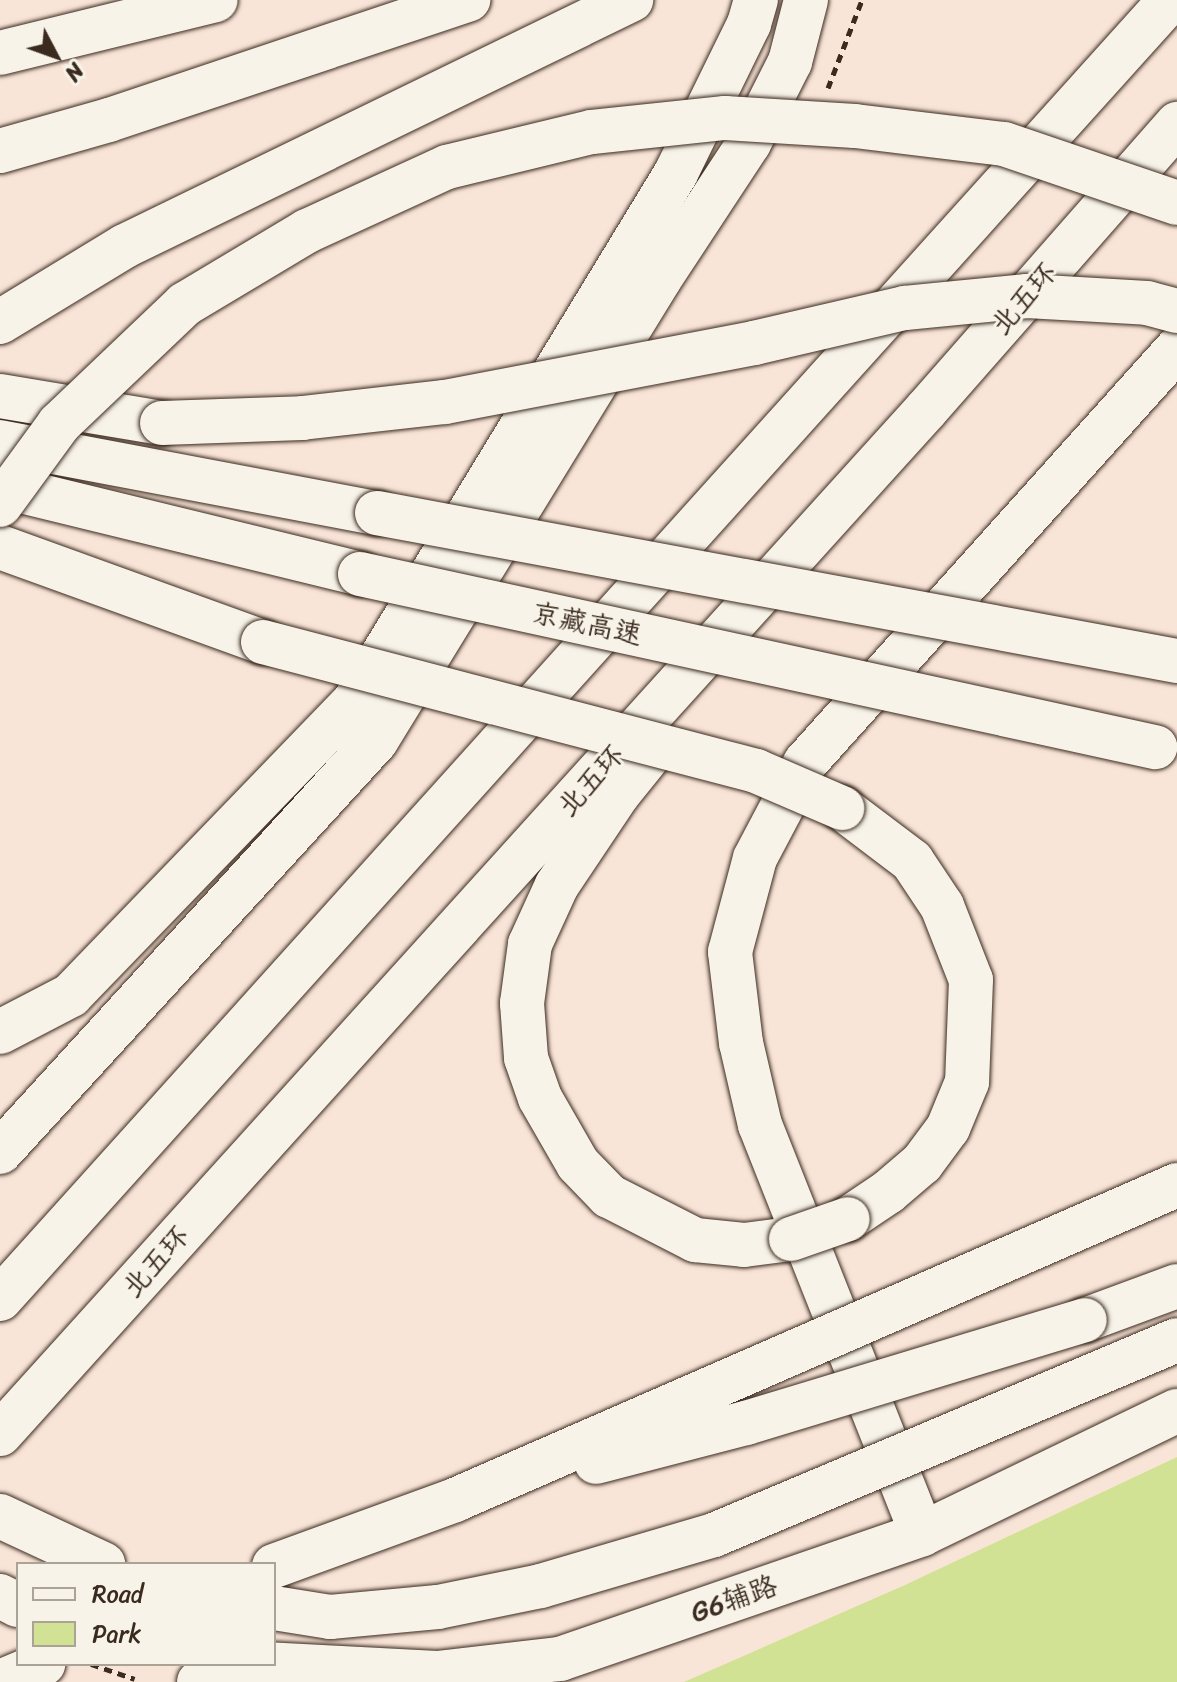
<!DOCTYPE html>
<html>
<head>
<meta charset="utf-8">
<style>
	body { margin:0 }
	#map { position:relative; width:1177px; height:1682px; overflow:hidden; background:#f9e5d8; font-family:Sriracha,"LXGW WenKai TC",sans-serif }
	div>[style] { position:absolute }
	.green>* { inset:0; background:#d2e295 }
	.path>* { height:5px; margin-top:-2.5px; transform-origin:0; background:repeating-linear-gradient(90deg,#3b2a1e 0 8px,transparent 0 14px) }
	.roads { filter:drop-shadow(0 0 2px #3b2a1e) drop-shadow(0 0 2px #3b2a1e) }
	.secondary>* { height:44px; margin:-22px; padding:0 22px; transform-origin:22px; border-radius:22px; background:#f7f3e8 }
	.primary>* { height:44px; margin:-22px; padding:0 22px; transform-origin:22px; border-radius:22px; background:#f7f3e8 }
	.highway>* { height:44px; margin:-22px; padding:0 22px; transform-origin:22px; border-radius:22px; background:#f7f3e8 }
	.bridges { filter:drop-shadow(0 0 2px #3b2a1e) drop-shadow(0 0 2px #3b2a1e) }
	.highway-bridge>* { height:44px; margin:-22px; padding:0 22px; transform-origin:22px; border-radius:22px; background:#f7f3e8 }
	span { translate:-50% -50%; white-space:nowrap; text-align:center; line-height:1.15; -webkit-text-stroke:6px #f7f3e8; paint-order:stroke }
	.street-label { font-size:28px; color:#3b2a1e }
	.legend { position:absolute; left:16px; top:1562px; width:260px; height:104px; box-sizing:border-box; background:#f7f3e8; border:2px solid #aca397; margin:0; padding:10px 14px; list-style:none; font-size:24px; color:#3b2a1e }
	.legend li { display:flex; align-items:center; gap:16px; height:40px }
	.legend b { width:40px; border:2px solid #aca397 }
	.north { position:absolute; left:16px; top:16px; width:80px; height:80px; -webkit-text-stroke:6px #f7f3e8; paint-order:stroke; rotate:131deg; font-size:22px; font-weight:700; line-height:32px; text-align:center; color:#3b2a1e }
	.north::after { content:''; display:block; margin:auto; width:28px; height:36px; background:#3b2a1e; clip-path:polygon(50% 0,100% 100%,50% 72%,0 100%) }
</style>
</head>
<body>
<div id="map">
	<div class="green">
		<div style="clip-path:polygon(1177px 1457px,1177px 1682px,684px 1682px,905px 1585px)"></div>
	</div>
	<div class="path">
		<div style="left:828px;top:88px;width:94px;rotate:-68.9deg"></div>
		<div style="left:91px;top:1664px;width:46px;rotate:18.8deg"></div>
	</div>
	<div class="roads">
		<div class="secondary">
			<div style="left:199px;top:1682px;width:63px;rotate:-16.7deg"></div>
		</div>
		<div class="primary">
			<div style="left:0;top:53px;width:222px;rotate:-13.8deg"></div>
			<div style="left:0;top:1032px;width:80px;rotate:-27.5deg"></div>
			<div style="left:71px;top:995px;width:407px;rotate:-46deg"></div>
			<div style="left:354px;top:702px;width:619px;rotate:-58.67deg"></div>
			<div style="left:676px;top:173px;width:166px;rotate:-63.9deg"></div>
			<div style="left:749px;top:24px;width:25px;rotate:-74deg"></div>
			<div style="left:0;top:1152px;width:557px;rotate:-47.55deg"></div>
			<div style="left:376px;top:741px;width:541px;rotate:-58.45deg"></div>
			<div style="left:659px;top:280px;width:164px;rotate:-56.7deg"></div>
			<div style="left:749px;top:143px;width:91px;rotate:-63.2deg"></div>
			<div style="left:790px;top:62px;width:64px;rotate:-75.5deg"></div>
			<div style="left:922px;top:1534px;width:440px;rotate:-111.6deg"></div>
			<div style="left:760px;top:1125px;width:84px;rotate:-103deg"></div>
			<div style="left:741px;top:1043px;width:92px;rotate:-96.9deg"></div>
			<div style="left:730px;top:952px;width:97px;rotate:-75.1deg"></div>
			<div style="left:755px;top:858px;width:107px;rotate:-62.2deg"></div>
			<div style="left:805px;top:763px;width:557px;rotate:-48.06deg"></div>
			<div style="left:0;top:1596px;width:20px;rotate:27deg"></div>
			<div style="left:264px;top:1664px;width:173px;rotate:3deg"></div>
			<div style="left:437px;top:1673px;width:124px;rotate:-6.5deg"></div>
			<div style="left:560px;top:1659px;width:383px;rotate:-19deg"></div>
			<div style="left:922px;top:1534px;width:283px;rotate:-25.8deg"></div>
		</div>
		<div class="highway">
			<div style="left:0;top:151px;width:113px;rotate:-15.9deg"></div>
			<div style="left:109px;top:120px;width:379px;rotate:-18.5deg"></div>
			<div style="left:0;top:322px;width:146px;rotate:-31.3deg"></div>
			<div style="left:125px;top:246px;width:563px;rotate:-25.93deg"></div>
			<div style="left:0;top:396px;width:164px;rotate:9.5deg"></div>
			<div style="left:0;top:442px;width:384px;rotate:10.7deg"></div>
			<div style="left:0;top:486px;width:371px;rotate:13.7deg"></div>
			<div style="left:0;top:547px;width:280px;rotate:19.9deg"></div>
			<div style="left:648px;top:757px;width:48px;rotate:129deg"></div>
			<div style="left:618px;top:794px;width:110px;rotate:123.8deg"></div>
			<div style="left:557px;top:885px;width:65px;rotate:114.6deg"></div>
			<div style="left:530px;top:944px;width:60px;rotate:97.7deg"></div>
			<div style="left:522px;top:1003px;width:55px;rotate:85.8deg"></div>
			<div style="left:526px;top:1058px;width:42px;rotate:70.7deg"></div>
			<div style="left:540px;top:1098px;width:76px;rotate:60.1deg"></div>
			<div style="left:578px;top:1164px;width:45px;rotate:45.9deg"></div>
			<div style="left:609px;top:1196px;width:97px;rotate:27.1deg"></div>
			<div style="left:695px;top:1240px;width:49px;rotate:5.8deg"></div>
			<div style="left:744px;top:1245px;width:47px;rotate:-7.3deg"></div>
			<div style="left:842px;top:808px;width:88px;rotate:37.1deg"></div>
			<div style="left:912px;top:861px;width:54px;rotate:56.3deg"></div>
			<div style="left:942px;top:906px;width:79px;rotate:68.6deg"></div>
			<div style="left:971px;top:980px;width:102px;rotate:92.2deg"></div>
			<div style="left:967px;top:1082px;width:50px;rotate:112.4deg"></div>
			<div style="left:948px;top:1128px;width:44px;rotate:126.6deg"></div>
			<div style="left:922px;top:1163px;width:45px;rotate:139.5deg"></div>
			<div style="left:888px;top:1192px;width:48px;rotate:146deg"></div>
			<div style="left:0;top:1299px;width:1748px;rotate:-47.99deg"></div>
			<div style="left:1085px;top:1320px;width:98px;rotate:-20.3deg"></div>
			<div style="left:0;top:1434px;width:1381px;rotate:-47.88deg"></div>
			<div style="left:926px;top:410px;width:381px;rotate:-48.7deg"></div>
			<div style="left:0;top:1516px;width:114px;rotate:25deg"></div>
			<div style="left:0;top:1682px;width:47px;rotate:-22.7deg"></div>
		</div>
	</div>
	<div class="bridges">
		<div class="highway-bridge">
			<div style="left:162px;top:423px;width:140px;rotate:-2deg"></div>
			<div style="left:302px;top:418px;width:144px;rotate:-6.4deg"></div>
			<div style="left:445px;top:402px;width:315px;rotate:-10.8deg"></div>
			<div style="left:754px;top:343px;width:155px;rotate:-13.1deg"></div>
			<div style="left:905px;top:308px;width:123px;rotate:-5.6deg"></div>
			<div style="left:1027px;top:296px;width:120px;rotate:3.3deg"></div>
			<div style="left:1147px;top:303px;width:31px;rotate:15deg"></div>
			<div style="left:0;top:505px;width:100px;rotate:-53.9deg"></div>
			<div style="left:59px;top:424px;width:174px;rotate:-43.6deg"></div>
			<div style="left:185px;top:304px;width:142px;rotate:-30.9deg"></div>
			<div style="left:307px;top:231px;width:154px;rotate:-24.6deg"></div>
			<div style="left:447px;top:167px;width:149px;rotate:-13.6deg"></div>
			<div style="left:592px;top:132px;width:134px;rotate:-6deg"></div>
			<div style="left:725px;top:118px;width:130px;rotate:3.5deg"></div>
			<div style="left:855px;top:126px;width:150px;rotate:6.9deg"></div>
			<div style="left:1004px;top:144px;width:183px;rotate:18.8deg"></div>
			<div style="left:377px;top:513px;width:814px;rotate:10.48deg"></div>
			<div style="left:360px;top:574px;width:814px;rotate:12.28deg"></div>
			<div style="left:263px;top:642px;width:510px;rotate:14.66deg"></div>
			<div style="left:756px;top:771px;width:94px;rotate:23.3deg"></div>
			<div style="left:791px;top:1239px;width:60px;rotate:-19.3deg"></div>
			<div style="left:596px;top:1462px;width:155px;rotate:-14.6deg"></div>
			<div style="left:746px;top:1423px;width:354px;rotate:-16.9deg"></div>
			<div style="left:274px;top:1566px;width:193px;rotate:-20deg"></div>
			<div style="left:455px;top:1500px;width:788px;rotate:-23.57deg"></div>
			<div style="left:274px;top:1608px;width:57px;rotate:9.1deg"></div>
			<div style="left:330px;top:1617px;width:108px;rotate:-5.3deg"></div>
			<div style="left:438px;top:1607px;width:105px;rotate:-11.5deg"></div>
			<div style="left:541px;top:1586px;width:180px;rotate:-16.4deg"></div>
			<div style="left:714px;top:1535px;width:502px;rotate:-22.84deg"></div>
		</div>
	</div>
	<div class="street-label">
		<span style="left:1024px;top:299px;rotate:-49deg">北五环</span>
		<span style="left:587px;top:624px;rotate:12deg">京藏高速</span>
		<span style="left:591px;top:781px;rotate:-48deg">北五环</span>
		<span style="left:156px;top:1262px;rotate:-48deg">北五环</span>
		<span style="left:734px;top:1599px;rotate:-19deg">G6辅路</span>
	</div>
	<ul class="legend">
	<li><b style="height:10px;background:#f7f3e8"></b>Road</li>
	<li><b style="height:22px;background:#d2e295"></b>Park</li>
	</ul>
	<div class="north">N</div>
</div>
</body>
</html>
